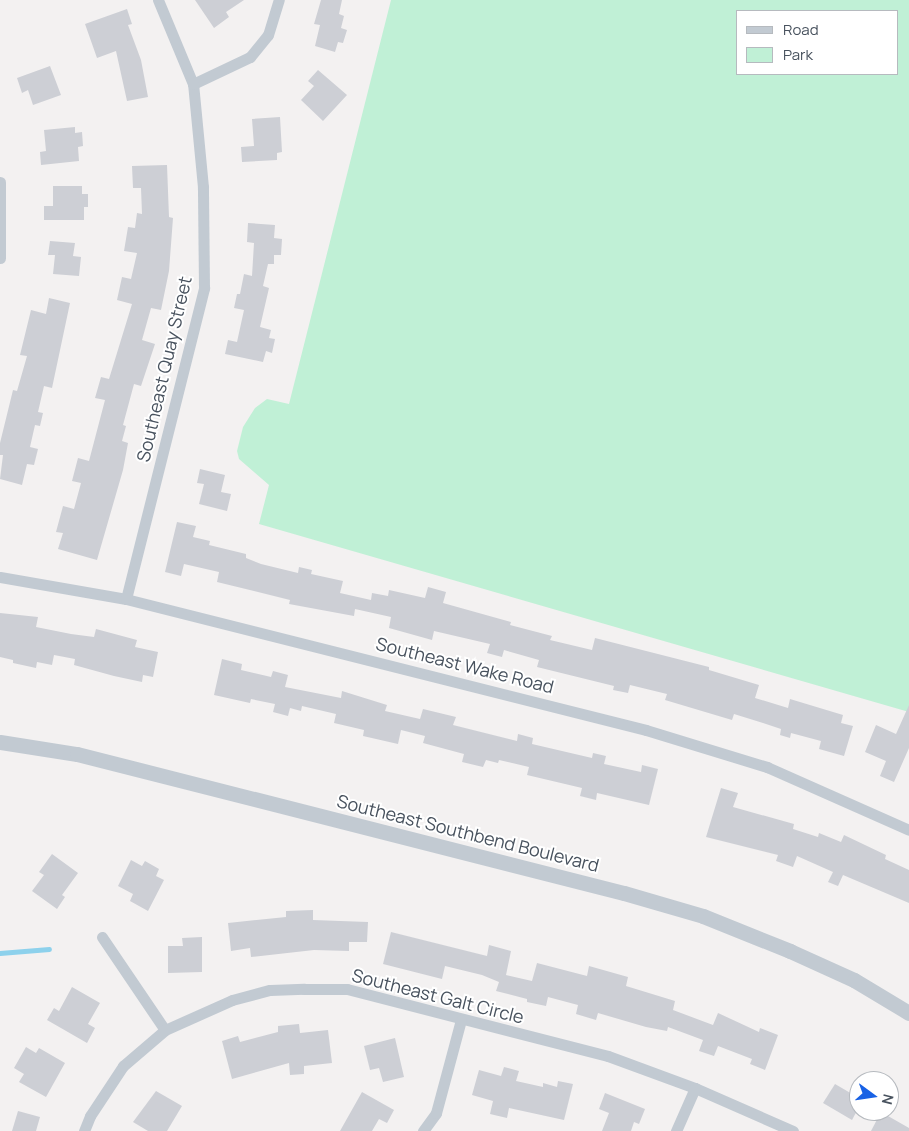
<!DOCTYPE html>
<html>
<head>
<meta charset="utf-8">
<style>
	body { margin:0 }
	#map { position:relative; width:909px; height:1131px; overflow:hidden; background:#f3f1f1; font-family:Manrope,sans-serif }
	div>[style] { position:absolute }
	.green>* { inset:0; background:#c0f0d6 }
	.stream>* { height:4.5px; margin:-2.25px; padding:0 2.25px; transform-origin:2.25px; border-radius:2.25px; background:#8dd1ec }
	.building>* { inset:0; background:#cdcfd5 }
	.minor>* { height:11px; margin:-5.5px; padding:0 5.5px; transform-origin:5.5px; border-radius:5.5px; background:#c2cad2 }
	.tertiary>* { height:15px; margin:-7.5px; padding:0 7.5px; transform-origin:7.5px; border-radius:7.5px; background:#c2cad2 }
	span { translate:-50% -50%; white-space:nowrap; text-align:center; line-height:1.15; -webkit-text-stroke:4px #fff; paint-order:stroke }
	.street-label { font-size:18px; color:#48525e }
	.legend { position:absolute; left:736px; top:10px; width:162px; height:65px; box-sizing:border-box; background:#fff; border:1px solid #b6babf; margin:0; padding:6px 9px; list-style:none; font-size:15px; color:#48525e }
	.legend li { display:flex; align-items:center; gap:10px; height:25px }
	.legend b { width:25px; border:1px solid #b6babf }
	.north { position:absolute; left:849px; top:1071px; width:50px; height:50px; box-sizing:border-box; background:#fff; border:1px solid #b6babf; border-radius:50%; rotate:104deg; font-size:14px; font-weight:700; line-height:20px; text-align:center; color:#48525e }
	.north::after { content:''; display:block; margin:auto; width:18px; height:22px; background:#1962e5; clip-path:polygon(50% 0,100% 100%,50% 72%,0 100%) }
</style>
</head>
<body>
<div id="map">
	<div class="green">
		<div style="clip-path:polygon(evenodd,391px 0,909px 0,909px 712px,259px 524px,269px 485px,239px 459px,237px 451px,243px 427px,255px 408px,267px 399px,289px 404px,391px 0,738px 11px,898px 11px,898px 74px,738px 74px,738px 11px)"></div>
	</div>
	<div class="stream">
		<div style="left:0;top:953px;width:49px;rotate:-4.7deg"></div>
	</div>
	<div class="building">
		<div style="clip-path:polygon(195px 0,244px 0,226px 12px,229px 17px,214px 28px)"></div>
		<div style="clip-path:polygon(321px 0,342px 0,339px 14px,344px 16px,341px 28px,347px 30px,343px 43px,338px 42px,335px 52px,315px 46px,320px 25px,314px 24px)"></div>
		<div style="clip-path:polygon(127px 9px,132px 24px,128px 25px,141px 60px,148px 97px,127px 101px,116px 51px,97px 58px,85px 24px)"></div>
		<div style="clip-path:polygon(50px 66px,61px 95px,33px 105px,28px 90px,22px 93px,17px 78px)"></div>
		<div style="clip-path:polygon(318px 70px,347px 95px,323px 121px,301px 100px,314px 86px,308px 81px)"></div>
		<div style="clip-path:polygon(280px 117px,282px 152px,277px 153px,277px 160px,242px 162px,241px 147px,254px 146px,252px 119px)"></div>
		<div style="clip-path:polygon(75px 127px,75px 133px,82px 132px,83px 146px,78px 147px,79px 161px,41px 165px,40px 152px,46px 151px,44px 130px)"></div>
		<div style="clip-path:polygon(167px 165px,169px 217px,173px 218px,169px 271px,161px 310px,151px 308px,142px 340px,155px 344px,141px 386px,134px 384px,123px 425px,126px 426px,122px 441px,128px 443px,123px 470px,97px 560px,58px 549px,63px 533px,56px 532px,63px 506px,74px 509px,81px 483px,72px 481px,78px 458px,89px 461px,105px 400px,95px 398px,101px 377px,109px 379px,132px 304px,117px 300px,122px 277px,131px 279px,137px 253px,124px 251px,128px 227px,135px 228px,137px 213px,142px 214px,141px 188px,133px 188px,132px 166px)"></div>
		<div style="clip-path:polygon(53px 186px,82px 186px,82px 194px,88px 194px,88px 207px,84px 207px,84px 220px,44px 220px,44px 206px,53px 206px)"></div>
		<div style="clip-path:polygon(248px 223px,275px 225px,274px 238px,282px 239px,281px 255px,274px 255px,274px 264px,268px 264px,263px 286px,269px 288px,260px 327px,271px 330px,269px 338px,275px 339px,272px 353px,266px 351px,263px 362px,225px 354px,228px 340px,237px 342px,244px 310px,234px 308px,237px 294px,240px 294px,244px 274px,252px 276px,254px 243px,247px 242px)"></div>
		<div style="clip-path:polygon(50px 241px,75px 243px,73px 256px,81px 257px,79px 276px,53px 274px,55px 255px,48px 255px)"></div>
		<div style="clip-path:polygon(49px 298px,70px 303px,52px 388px,44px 386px,38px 412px,43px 413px,40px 426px,35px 425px,30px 447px,38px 449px,34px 465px,27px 464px,22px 485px,0 479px,3px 455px,0 455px,0 443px,13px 390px,17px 391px,27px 356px,20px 355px,31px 310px,46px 314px)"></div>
		<div style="clip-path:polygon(200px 469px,225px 475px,221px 492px,231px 494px,227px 511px,199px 504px,204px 484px,197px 483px)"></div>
		<div style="clip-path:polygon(177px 522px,196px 526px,193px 537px,210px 541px,209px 545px,246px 554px,246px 558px,261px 564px,298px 573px,299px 567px,312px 570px,311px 574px,343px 581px,340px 593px,371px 600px,372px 593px,388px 596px,389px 590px,425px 598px,428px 587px,446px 592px,443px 603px,511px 622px,510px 625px,552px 636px,550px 640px,592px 650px,595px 638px,709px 667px,709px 670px,759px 685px,755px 698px,788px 708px,790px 699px,843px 715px,841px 723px,853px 726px,844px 756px,819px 749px,821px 741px,791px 733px,790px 738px,780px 735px,781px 729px,763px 723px,734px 714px,732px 720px,665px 700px,667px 694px,630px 685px,628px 693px,613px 690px,614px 686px,537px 667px,539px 660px,504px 650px,502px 657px,487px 653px,490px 644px,434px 631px,432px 640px,389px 628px,391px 617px,355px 609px,354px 616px,289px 604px,290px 600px,217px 582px,219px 572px,184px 564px,181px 576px,165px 572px)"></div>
		<div style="clip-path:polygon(0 613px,38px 617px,36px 627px,71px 634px,94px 637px,96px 629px,137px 640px,135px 647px,158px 652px,153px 677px,143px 675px,142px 682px,114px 676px,74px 665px,75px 659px,54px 655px,52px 665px,37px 662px,36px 668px,13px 663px,13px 660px,0 657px)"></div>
		<div style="clip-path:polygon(222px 659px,242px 664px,241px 670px,271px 677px,273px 671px,288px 675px,285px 687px,341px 698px,342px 691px,387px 705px,385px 711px,420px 719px,423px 709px,456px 717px,453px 725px,517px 741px,518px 734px,533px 738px,532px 744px,592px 758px,593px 753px,606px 756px,604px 764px,641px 772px,642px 765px,658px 769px,649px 805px,597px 793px,596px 800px,580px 796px,582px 788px,527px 775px,529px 767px,499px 760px,498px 763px,486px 760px,483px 767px,462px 762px,464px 754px,423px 743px,425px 736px,401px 730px,398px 744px,363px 736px,364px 730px,334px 723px,336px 714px,302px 706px,301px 711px,290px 708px,288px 716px,273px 712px,275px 704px,251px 699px,250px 703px,214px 695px)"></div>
		<div style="clip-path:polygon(909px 705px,909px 748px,894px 782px,880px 776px,886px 761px,865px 752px,876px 725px,896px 734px)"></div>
		<div style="clip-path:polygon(721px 788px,738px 793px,733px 807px,794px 824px,793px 829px,818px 837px,819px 833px,841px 842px,844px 835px,886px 855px,885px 859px,909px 870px,909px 903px,843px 875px,838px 886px,828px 882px,833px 872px,797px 856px,793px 867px,776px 861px,778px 855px,706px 837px)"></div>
		<div style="clip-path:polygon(52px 854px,78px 873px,62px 895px,65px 897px,57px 909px,32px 891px,44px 875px,39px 872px)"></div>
		<div style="clip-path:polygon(131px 860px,142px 866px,145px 861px,159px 869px,156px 876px,164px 880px,148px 911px,130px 901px,133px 894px,118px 886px)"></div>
		<div style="clip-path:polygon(313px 910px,313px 920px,368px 922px,367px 942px,349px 942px,349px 951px,314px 950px,251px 957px,250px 948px,231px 951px,228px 923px,286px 917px,286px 911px)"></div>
		<div style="clip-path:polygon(391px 932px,487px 956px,489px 945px,511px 951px,506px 975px,532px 981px,537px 963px,587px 976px,589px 966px,628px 977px,626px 986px,675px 1001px,673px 1010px,713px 1025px,718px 1013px,759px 1032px,760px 1028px,778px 1035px,765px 1070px,750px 1064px,752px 1059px,718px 1046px,714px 1056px,699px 1051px,703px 1040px,668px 1027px,667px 1031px,646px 1027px,598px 1013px,596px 1020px,576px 1014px,578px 1005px,548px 997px,546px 1006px,527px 1002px,527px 999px,496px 991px,499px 982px,482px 975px,445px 966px,442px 979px,383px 964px)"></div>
		<div style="clip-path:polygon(202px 937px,202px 972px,168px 973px,168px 946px,183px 946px,182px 938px)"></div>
		<div style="clip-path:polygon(72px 987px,100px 1003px,88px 1024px,95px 1028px,87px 1043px,47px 1020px,54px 1008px,59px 1011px)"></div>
		<div style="clip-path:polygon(299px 1024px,300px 1033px,328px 1030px,332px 1063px,304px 1066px,304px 1074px,290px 1075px,289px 1063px,232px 1079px,222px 1041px,238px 1036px,240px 1042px,278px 1032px,278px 1026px)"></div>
		<div style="clip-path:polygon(395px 1038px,404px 1077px,383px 1082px,379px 1068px,370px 1070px,364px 1046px)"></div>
		<div style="clip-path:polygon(26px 1047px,36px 1053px,39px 1048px,65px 1063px,46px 1097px,19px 1082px,24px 1074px,14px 1068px)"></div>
		<div style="clip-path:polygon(504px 1067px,519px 1071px,516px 1081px,543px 1087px,543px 1083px,557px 1087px,558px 1081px,573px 1084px,564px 1120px,509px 1108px,507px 1118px,490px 1114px,493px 1101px,472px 1095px,479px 1070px,501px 1076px)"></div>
		<div style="clip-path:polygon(835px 1084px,859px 1098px,859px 1107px,852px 1120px,823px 1103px)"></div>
		<div style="clip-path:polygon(156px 1091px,182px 1106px,167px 1131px,148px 1131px,133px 1122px)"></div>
		<div style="clip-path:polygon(362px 1092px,394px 1110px,387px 1123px,379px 1119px,372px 1131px,340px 1131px)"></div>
		<div style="clip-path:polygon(605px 1093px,645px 1109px,639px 1124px,634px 1122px,631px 1131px,602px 1131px,609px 1113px,599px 1109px)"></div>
		<div style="clip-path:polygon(18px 1111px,40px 1117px,36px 1131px,12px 1131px)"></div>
		<div style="clip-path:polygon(881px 1112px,909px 1128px,909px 1131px,871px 1131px)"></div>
	</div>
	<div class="minor">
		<div style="left:193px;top:84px;width:63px;rotate:-25.3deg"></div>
		<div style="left:250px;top:57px;width:28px;rotate:-51deg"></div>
		<div style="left:268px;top:35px;width:37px;rotate:-73deg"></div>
		<div style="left:0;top:182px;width:76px;rotate:90deg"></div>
		<div style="left:0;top:577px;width:128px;rotate:9.9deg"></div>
		<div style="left:126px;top:599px;width:536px;rotate:14.14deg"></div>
		<div style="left:646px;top:730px;width:127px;rotate:17deg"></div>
		<div style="left:767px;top:767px;width:155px;rotate:23.9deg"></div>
		<div style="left:126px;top:599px;width:321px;rotate:-75.9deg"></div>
		<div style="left:204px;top:288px;width:101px;rotate:-90.6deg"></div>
		<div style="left:203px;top:187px;width:103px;rotate:-95.5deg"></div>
		<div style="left:193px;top:84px;width:91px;rotate:-112.6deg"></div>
		<div style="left:102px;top:937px;width:112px;rotate:55.9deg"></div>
		<div style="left:84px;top:1131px;width:16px;rotate:-68deg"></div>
		<div style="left:90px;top:1116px;width:60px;rotate:-56.6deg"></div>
		<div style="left:123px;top:1066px;width:55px;rotate:-40.6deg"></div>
		<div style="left:165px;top:1030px;width:73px;rotate:-24.1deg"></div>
		<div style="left:232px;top:1000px;width:39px;rotate:-15deg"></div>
		<div style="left:270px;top:990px;width:34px;rotate:-2deg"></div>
		<div style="left:304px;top:989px;width:43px"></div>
		<div style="left:347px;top:989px;width:269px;rotate:14.4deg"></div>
		<div style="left:608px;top:1056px;width:93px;rotate:20.2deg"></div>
		<div style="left:695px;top:1088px;width:107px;rotate:23.7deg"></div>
		<div style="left:423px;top:1131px;width:22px;rotate:-54deg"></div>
		<div style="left:436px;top:1113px;width:96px;rotate:-75deg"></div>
		<div style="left:676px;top:1131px;width:47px;rotate:-66.2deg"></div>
	</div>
	<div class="tertiary">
		<div style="left:0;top:742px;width:78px;rotate:8.9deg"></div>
		<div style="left:77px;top:754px;width:564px;rotate:14.26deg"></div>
		<div style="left:624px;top:893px;width:82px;rotate:16.2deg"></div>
		<div style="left:703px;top:916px;width:94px;rotate:21.9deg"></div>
		<div style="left:790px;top:951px;width:70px;rotate:24.4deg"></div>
		<div style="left:854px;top:980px;width:64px;rotate:31deg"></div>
	</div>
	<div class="street-label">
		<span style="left:164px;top:369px;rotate:-77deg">Southeast Quay Street</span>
		<span style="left:465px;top:665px;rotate:14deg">Southeast Wake Road</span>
		<span style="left:468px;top:833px;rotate:14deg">Southeast Southbend Boulevard</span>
		<span style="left:438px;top:996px;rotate:14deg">Southeast Galt Circle</span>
	</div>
	<ul class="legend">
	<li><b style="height:6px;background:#c2cad2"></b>Road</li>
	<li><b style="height:14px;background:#c0f0d6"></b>Park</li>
	</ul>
	<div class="north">N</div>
</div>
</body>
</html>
